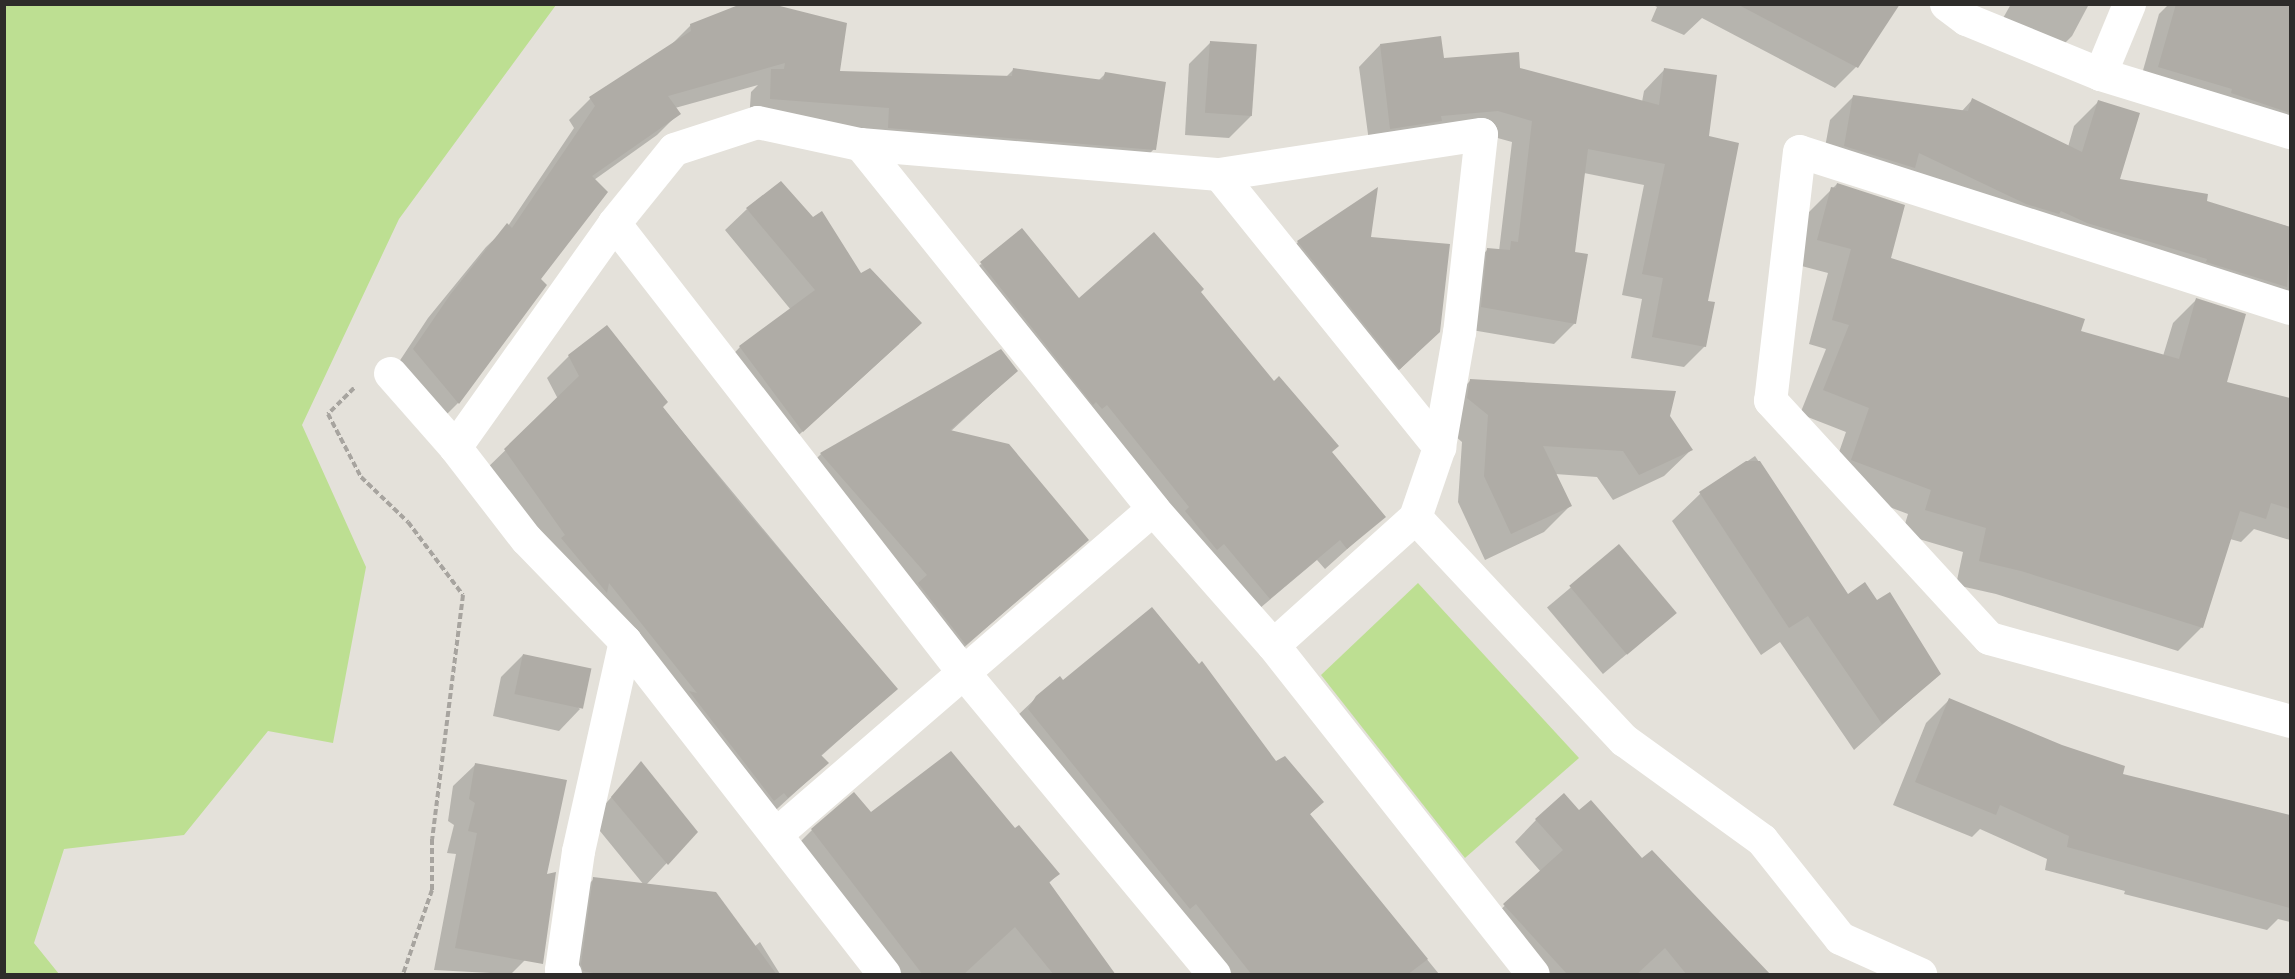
<!DOCTYPE html>
<html>
<head>
<meta charset="utf-8">
<style>
	body { margin:0 }
	#map { position:relative; width:2295px; height:979px; overflow:hidden; background:#e4e1da; font-family:"Space Grotesk",sans-serif }
	div>[style] { position:absolute }
	.green>* { inset:0; background:#bddf92 }
	.shadow>* { inset:0; background:#0003; transform-origin:0 0 }
	.building>* { inset:0; background:#afaca6; transform-origin:0 0 }
	.path>* { height:4px; margin-top:-2px; transform-origin:0; background:repeating-linear-gradient(90deg,#a7a49f 0 6px,transparent 0 9px) }
	.minor>* { height:33px; margin:-16.5px; padding:0 16.5px; transform-origin:16.5px; border-radius:16.5px; background:#fff }
	span { translate:-50% -50%; white-space:nowrap; text-align:center; line-height:1.15; -webkit-text-stroke:5px #e4e1da; paint-order:stroke }
	.frame { position:absolute; inset:0; border:6px solid #2e2c2a; pointer-events:none }
</style>
</head>
<body>
<div id="map">
	<div class="green">
		<div style="clip-path:polygon(5px 4px,556px 5px,399px 219px,302px 425px,366px 567px,333px 743px,268px 731px,184px 835px,64px 849px,34px 943px,59px 974px,5px 974px)"></div>
		<div style="clip-path:polygon(1418px 583px,1579px 758px,1465px 858px,1321px 675px)"></div>
	</div>
	<div class="shadow">
		<div style="clip-path:polygon(1651px 4px,1891px 4px,1856px 67px,1835px 88px,1702px 18px,1684px 35px,1651px 21px,1657px 7px)"></div>
		<div style="clip-path:polygon(2011px 4px,2089px 4px,2072px 36px,2051px 57px,1998px 27px)"></div>
		<div style="clip-path:polygon(2169px 4px,2290px 4px,2290px 140px,2138px 88px,2159px 14px)"></div>
		<div style="clip-path:polygon(691px 25px,838px 72px,1006px 77px,1014px 69px,1098px 81px,1105px 74px,1154px 149px,1133px 171px,749px 120px,751px 92px,758px 85px,675px 108px,679px 113px,657px 135px,594px 180px,539px 279px,458px 403px,437px 424px,393px 371px,428px 318px,486px 247px,508px 226px,574px 128px,569px 120px,590px 99px,669px 47px)"></div>
		<div style="clip-path:polygon(1211px 42px,1251px 116px,1229px 138px,1185px 135px,1189px 64px)"></div>
		<div style="clip-path:polygon(1380px 45px,1443px 59px,1519px 69px,1642px 102px,1644px 91px,1665px 69px,1707px 138px,1705px 346px,1684px 367px,1631px 358px,1642px 299px,1622px 295px,1644px 185px,1584px 173px,1574px 253px,1575px 323px,1554px 344px,1460px 328px,1467px 271px,1488px 249px,1499px 251px,1512px 142px,1476px 132px,1370px 149px,1359px 67px)"></div>
		<div style="clip-path:polygon(1854px 96px,1961px 112px,1972px 100px,2068px 147px,2074px 126px,2098px 102px,2118px 180px,2290px 227px,2290px 317px,1821px 169px,1830px 120px)"></div>
		<div style="clip-path:polygon(1837px 184px,1889px 259px,2079px 332px,2163px 356px,2173px 323px,2197px 299px,2225px 383px,2272px 444px,2290px 449px,2290px 540px,2254px 529px,2241px 542px,2230px 539px,2202px 627px,2178px 651px,1996px 594px,1956px 585px,1963px 552px,1902px 534px,1908px 514px,1828px 484px,1846px 432px,1800px 414px,1826px 349px,1809px 344px,1828px 273px,1794px 264px,1808px 213px)"></div>
		<div style="clip-path:polygon(747px 209px,899px 344px,780px 452px,719px 369px,740px 347px,791px 310px,725px 230px)"></div>
		<div style="clip-path:polygon(1369px 238px,1416px 354px,1378px 390px,1277px 264px,1298px 242px)"></div>
		<div style="clip-path:polygon(981px 264px,1079px 300px,1199px 292px,1384px 516px,1325px 569px,1317px 560px,1247px 619px,960px 285px)"></div>
		<div style="clip-path:polygon(1000px 351px,1016px 371px,950px 432px,1086px 540px,943px 666px,799px 476px,821px 454px)"></div>
		<div style="clip-path:polygon(569px 356px,662px 407px,896px 689px,820px 757px,827px 763px,766px 819px,483px 472px,558px 399px,547px 378px)"></div>
		<div style="clip-path:polygon(1470px 381px,1691px 450px,1664px 476px,1613px 500px,1597px 477px,1555px 474px,1570px 506px,1544px 532px,1485px 560px,1458px 502px,1462px 442px,1441px 424px,1444px 407px)"></div>
		<div style="clip-path:polygon(1755px 456px,1848px 596px,1877px 602px,1940px 673px,1854px 750px,1780px 642px,1761px 655px,1672px 521px,1700px 494px)"></div>
		<div style="left:1619px;top:547px;width:87px;height:94px;rotate:50deg"></div>
		<div style="clip-path:polygon(523px 655px,580px 709px,559px 731px,493px 716px,501px 677px)"></div>
		<div style="clip-path:polygon(1062px 682px,1275px 763px,1322px 802px,1309px 815px,1439px 974px,1213px 974px,1014px 719px,1037px 697px)"></div>
		<div style="clip-path:polygon(1949px 700px,2121px 775px,2290px 817px,2290px 922px,2278px 919px,2267px 930px,2124px 894px,2125px 891px,2045px 870px,2047px 859px,1980px 829px,1972px 837px,1893px 805px,1926px 723px)"></div>
		<div style="clip-path:polygon(641px 764px,696px 832px,646px 885px,754px 947px,760px 942px,780px 974px,561px 974px,572px 900px,594px 879px,644px 885px,591px 820px)"></div>
		<div style="clip-path:polygon(475px 765px,525px 960px,511px 974px,434px 970px,456px 854px,447px 853px,454px 825px,448px 821px,453px 786px)"></div>
		<div style="clip-path:polygon(1579px 813px,1642px 860px,1768px 974px,1527px 974px,1483px 926px,1541px 872px,1515px 842px,1536px 820px)"></div>
		<div style="clip-path:polygon(871px 815px,1015px 830px,1058px 874px,1048px 884px,1114px 974px,885px 974px,790px 852px,812px 830px)"></div>
	</div>
	<div class="building">
		<div style="clip-path:polygon(741px 4px,772px 4px,847px 23px,840px 71px,1012px 76px,1013px 68px,1103px 80px,1105px 72px,1166px 82px,1156px 150px,888px 128px,889px 108px,770px 99px,771px 69px,784px 69px,785px 63px,668px 96px,681px 114px,592px 176px,608px 192px,541px 279px,547px 285px,459px 404px,413px 349px,450px 295px,507px 223px,512px 228px,595px 106px,589px 97px,691px 31px,690px 24px)"></div>
		<div style="clip-path:polygon(1737px 4px,1900px 4px,1858px 68px)"></div>
		<div style="clip-path:polygon(2176px 4px,2290px 4px,2290px 113px,2231px 93px,2232px 89px,2158px 67px)"></div>
		<div style="clip-path:polygon(1441px 36px,1444px 58px,1519px 52px,1520px 68px,1659px 105px,1664px 68px,1717px 75px,1709px 136px,1739px 143px,1708px 301px,1715px 302px,1706px 347px,1652px 337px,1663px 278px,1642px 274px,1665px 164px,1588px 149px,1575px 252px,1588px 254px,1576px 324px,1481px 307px,1487px 248px,1510px 250px,1511px 241px,1518px 242px,1532px 121px,1498px 111px,1441px 116px,1442px 121px,1390px 129px,1380px 44px)"></div>
		<div style="left:1210px;top:41px;width:47px;height:72px;rotate:4deg"></div>
		<div style="clip-path:polygon(1853px 95px,1968px 111px,1972px 98px,2082px 152px,2098px 100px,2140px 113px,2120px 179px,2208px 194px,2207px 201px,2290px 227px,2287px 287px,2206px 262px,2207px 259px,2087px 223px,2061px 211px,2059px 214px,2026px 204px,1919px 153px,1915px 168px,1844px 146px)"></div>
		<div style="clip-path:polygon(781px 181px,813px 217px,822px 211px,861px 273px,870px 268px,922px 323px,803px 432px,739px 346px,815px 290px,746px 208px)"></div>
		<div style="clip-path:polygon(1837px 183px,1905px 205px,1891px 258px,2085px 319px,2081px 331px,2179px 359px,2196px 298px,2246px 314px,2227px 382px,2290px 398px,2290px 509px,2271px 503px,2266px 519px,2240px 511px,2203px 628px,2021px 571px,1979px 561px,1986px 528px,1925px 510px,1931px 490px,1851px 460px,1869px 408px,1823px 390px,1849px 325px,1832px 320px,1851px 249px,1817px 240px,1831px 187px,1836px 188px)"></div>
		<div style="clip-path:polygon(1378px 187px,1371px 237px,1450px 244px,1440px 332px,1400px 369px,1297px 241px)"></div>
		<div style="clip-path:polygon(1022px 228px,1079px 298px,1154px 232px,1204px 289px,1201px 292px,1274px 381px,1279px 376px,1339px 446px,1332px 452px,1386px 517px,1347px 549px,1340px 540px,1270px 599px,1224px 544px,1217px 550px,1185px 511px,1189px 507px,1107px 405px,1102px 409px,1096px 402px,1093px 405px,980px 262px)"></div>
		<div style="clip-path:polygon(607px 325px,668px 402px,663px 407px,741px 505px,898px 689px,821px 755px,829px 763px,788px 798px,784px 793px,774px 801px,689px 691px,697px 693px,609px 583px,607px 593px,561px 538px,565px 535px,504px 449px,579px 376px,568px 355px)"></div>
		<div style="clip-path:polygon(1001px 349px,1018px 371px,950px 430px,1009px 444px,1089px 540px,966px 645px,918px 583px,927px 575px,820px 453px)"></div>
		<div style="clip-path:polygon(1470px 379px,1676px 391px,1670px 416px,1693px 450px,1639px 475px,1623px 451px,1543px 446px,1572px 506px,1511px 534px,1484px 476px,1488px 415px,1467px 398px)"></div>
		<div style="clip-path:polygon(1746px 461px,1760px 461px,1848px 594px,1865px 582px,1877px 600px,1890px 592px,1941px 674px,1882px 724px,1808px 616px,1789px 628px,1699px 492px)"></div>
		<div style="left:1619px;top:544px;width:90px;height:65px;rotate:50deg"></div>
		<div style="clip-path:polygon(1152px 607px,1199px 664px,1202px 661px,1276px 761px,1285px 756px,1324px 802px,1310px 814px,1428px 959px,1407px 975px,1252px 975px,1196px 904px,1190px 909px,1028px 709px,1036px 696px,1060px 676px,1063px 680px)"></div>
		<div style="left:523px;top:654px;width:70px;height:41px;rotate:12deg"></div>
		<div style="clip-path:polygon(1949px 698px,2062px 745px,2125px 766px,2123px 774px,2290px 815px,2290px 908px,2067px 847px,2069px 836px,2000px 805px,1996px 815px,1915px 782px)"></div>
		<div style="clip-path:polygon(951px 751px,1015px 828px,1019px 825px,1060px 874px,1049px 882px,1116px 975px,1054px 975px,1015px 927px,963px 975px,923px 975px,811px 829px,854px 792px,871px 812px)"></div>
		<div style="clip-path:polygon(641px 761px,698px 832px,668px 865px,611px 797px)"></div>
		<div style="clip-path:polygon(475px 763px,567px 780px,547px 874px,556px 872px,543px 964px,455px 948px,477px 833px,468px 831px,475px 803px,469px 799px)"></div>
		<div style="clip-path:polygon(1564px 793px,1579px 810px,1591px 800px,1642px 858px,1652px 850px,1771px 975px,1687px 975px,1665px 948px,1636px 975px,1568px 975px,1503px 904px,1563px 850px,1535px 819px)"></div>
		<div style="clip-path:polygon(593px 877px,716px 892px,777px 975px,604px 975px,583px 971px,581px 964px)"></div>
	</div>
	<div class="path">
		<div style="left:354px;top:388px;width:37px;rotate:135deg"></div>
		<div style="left:328px;top:414px;width:71px;rotate:62.4deg"></div>
		<div style="left:361px;top:477px;width:65px;rotate:43.8deg"></div>
		<div style="left:408px;top:522px;width:91px;rotate:53deg"></div>
		<div style="left:463px;top:595px;width:246px;rotate:97.2deg"></div>
		<div style="left:432px;top:839px;width:51px;rotate:90deg"></div>
		<div style="left:432px;top:890px;width:89px;rotate:109deg"></div>
	</div>
	<div class="minor">
		<div style="left:1946px;top:4px;width:25px;rotate:37deg"></div>
		<div style="left:1966px;top:19px;width:145px;rotate:22.3deg"></div>
		<div style="left:2100px;top:74px;width:199px;rotate:17deg"></div>
		<div style="left:2100px;top:74px;width:76px;rotate:-67.5deg"></div>
		<div style="left:860px;top:144px;width:468px;rotate:51.2deg"></div>
		<div style="left:1153px;top:509px;width:181px;rotate:48.6deg"></div>
		<div style="left:1273px;top:645px;width:419px;rotate:51.7deg"></div>
		<div style="left:1219px;top:174px;width:351px;rotate:51.1deg"></div>
		<div style="left:614px;top:223px;width:569px;rotate:52.14deg"></div>
		<div style="left:963px;top:672px;width:393px;rotate:50.3deg"></div>
		<div style="left:2290px;top:308px;width:515px;rotate:-162.27deg"></div>
		<div style="left:1799px;top:151px;width:251px;rotate:96.6deg"></div>
		<div style="left:1770px;top:400px;width:323px;rotate:47.4deg"></div>
		<div style="left:1989px;top:638px;width:312px;rotate:15.4deg"></div>
		<div style="left:390px;top:373px;width:98px;rotate:48.7deg"></div>
		<div style="left:1273px;top:645px;width:191px;rotate:-42deg"></div>
		<div style="left:777px;top:833px;width:496px;rotate:-40.8deg"></div>
		<div style="left:565px;top:974px;width:6px;rotate:-129deg"></div>
		<div style="left:561px;top:969px;width:119px;rotate:-81.8deg"></div>
		<div style="left:578px;top:851px;width:215px;rotate:-77.4deg"></div>
		<div style="left:884px;top:974px;width:422px;rotate:-127.9deg"></div>
		<div style="left:625px;top:641px;width:142px;rotate:-134.1deg"></div>
		<div style="left:526px;top:539px;width:116px;rotate:-127.7deg"></div>
		<div style="left:455px;top:447px;width:275px;rotate:-54.6deg"></div>
		<div style="left:614px;top:223px;width:95px;rotate:-51deg"></div>
		<div style="left:674px;top:149px;width:87px;rotate:-18deg"></div>
		<div style="left:757px;top:122px;width:105px;rotate:12.1deg"></div>
		<div style="left:860px;top:144px;width:360px;rotate:4.8deg"></div>
		<div style="left:1219px;top:174px;width:265px;rotate:-8.7deg"></div>
		<div style="left:1481px;top:134px;width:199px;rotate:96.3deg"></div>
		<div style="left:1459px;top:332px;width:117px;rotate:99.9deg"></div>
		<div style="left:1439px;top:447px;width:74px;rotate:108.9deg"></div>
		<div style="left:1415px;top:517px;width:306px;rotate:46.9deg"></div>
		<div style="left:1624px;top:740px;width:170px;rotate:35.9deg"></div>
		<div style="left:1762px;top:840px;width:125px;rotate:51.5deg"></div>
		<div style="left:1840px;top:938px;width:88px;rotate:24.2deg"></div>
	</div>
	<div class="frame"></div>
</div>
</body>
</html>
